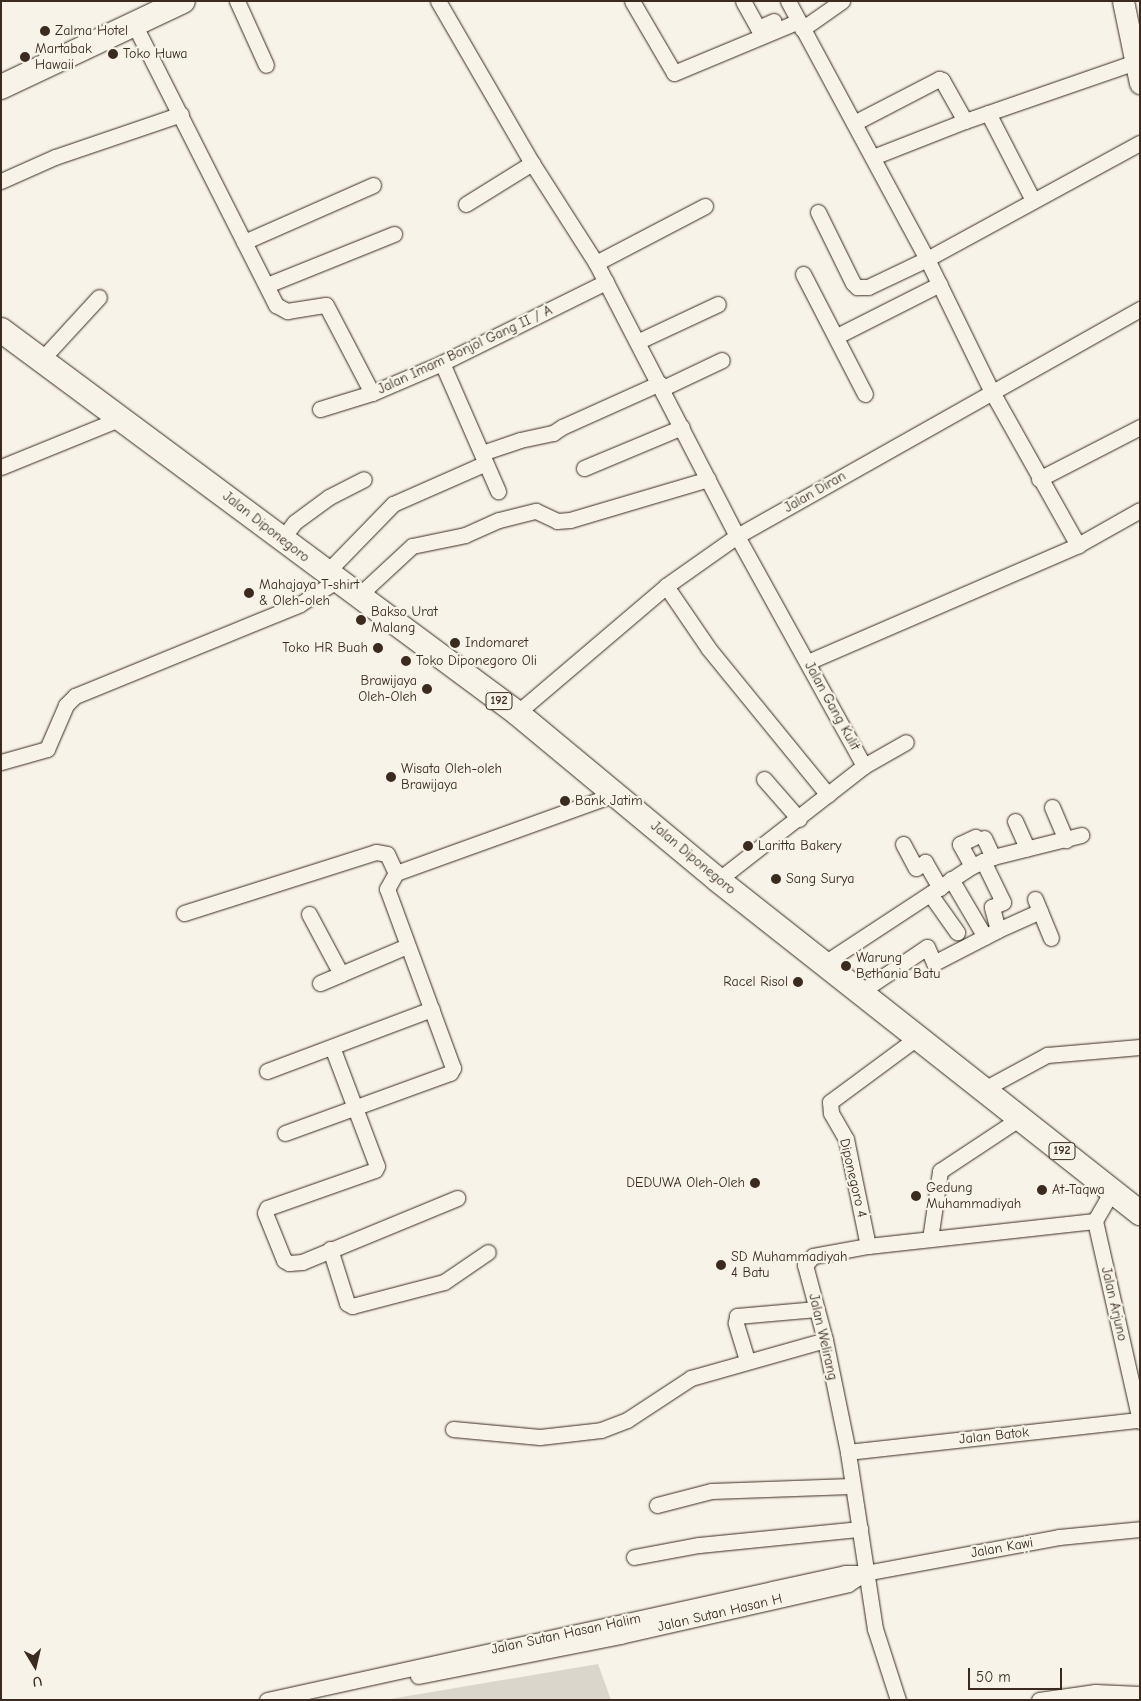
<!DOCTYPE html>
<html>
<head>
<meta charset="utf-8">
<style>
	body { margin:0 }
	#map { position:relative; width:1141px; height:1701px; overflow:hidden; background:#f7f3e8; font-family:"Comic Neue",sans-serif }
	div>[style] { position:absolute }
	.green>* { inset:0; background:#dbd6cb }
	.roads { filter:drop-shadow(0 0 1px #3b2a1e) drop-shadow(0 0 1px #3b2a1e) }
	.street>* { height:15px; margin:-7.5px; padding:0 7.5px; transform-origin:7.5px; border-radius:7.5px; background:#f7f3e8 }
	.secondary>* { height:21px; margin:-10.5px; padding:0 10.5px; transform-origin:10.5px; border-radius:10.5px; background:#f7f3e8 }
	.primary>* { height:24px; margin:-12px; padding:0 12px; transform-origin:12px; border-radius:12px; background:#f7f3e8 }
	.dots>* { width:14px; height:14px; translate:-50% -50%; box-sizing:border-box; border:2px solid #f7f3e8; border-radius:50% }
	span { translate:-50% -50%; white-space:nowrap; text-align:center; line-height:1.15; -webkit-text-stroke:4.5px #f7f3e8; paint-order:stroke }
	.shield-label span { padding:1px 4px; background:#f7f3e8; border:1px solid; border-radius:4px; -webkit-text-stroke-width:0 }
	.shield-label { font-size:12px; color:#3b2a1e; font-weight:700 }
	.poi-label { font-size:14px; color:#3b2a1e }
	.left { translate:0 -50%; text-align:left }
	.right { translate:-100% -50%; text-align:right }
	.street-label { font-size:14px; color:#3b2a1e }
	.frame { position:absolute; inset:0; border:2px solid #3b2a1e; pointer-events:none }
	.north { position:absolute; left:10px; top:1641px; width:50px; height:50px; -webkit-text-stroke:4px #f7f3e8; paint-order:stroke; rotate:171deg; font-size:14px; font-weight:700; line-height:20px; text-align:center; color:#3b2a1e }
	.north::after { content:''; display:block; margin:auto; width:18px; height:22px; background:#3b2a1e; clip-path:polygon(50% 0,100% 100%,50% 72%,0 100%) }
	.scale { position:absolute; left:968px; top:1668px; width:94px; height:22px; box-sizing:border-box; border:2px solid #3b2a1e; border-top:0; padding-left:6px; font-size:15px; line-height:18px; white-space:nowrap; color:#3b2a1e; -webkit-text-stroke:4px #f7f3e8; paint-order:stroke }
</style>
</head>
<body>
<div id="map">
	<div class="green">
		<div style="clip-path:polygon(598px 1664px,611px 1700px,384px 1700px)"></div>
	</div>
	<div class="roads">
		<div class="street">
			<div style="left:237px;top:1px;width:70px;rotate:65.6deg"></div>
			<div style="left:438px;top:1px;width:187px;rotate:59.9deg"></div>
			<div style="left:532px;top:163px;width:119px;rotate:57.4deg"></div>
			<div style="left:596px;top:263px;width:307px;rotate:62.7deg"></div>
			<div style="left:737px;top:536px;width:263px;rotate:61.1deg"></div>
			<div style="left:864px;top:766px;width:185px;rotate:142deg"></div>
			<div style="left:632px;top:1px;width:83px;rotate:59.7deg"></div>
			<div style="left:674px;top:73px;width:135px;rotate:-22.6deg"></div>
			<div style="left:743px;top:1px;width:31px;rotate:61deg"></div>
			<div style="left:758px;top:28px;width:17px;rotate:-24deg"></div>
			<div style="left:788px;top:1px;width:293px;rotate:61.7deg"></div>
			<div style="left:927px;top:259px;width:148px;rotate:64deg"></div>
			<div style="left:992px;top:392px;width:176px;rotate:60.7deg"></div>
			<div style="left:135px;top:26px;width:313px;rotate:63.2deg"></div>
			<div style="left:276px;top:305px;width:13px;rotate:29deg"></div>
			<div style="left:287px;top:311px;width:39px;rotate:-9deg"></div>
			<div style="left:326px;top:305px;width:99px;rotate:62.4deg"></div>
			<div style="left:802px;top:29px;width:49px;rotate:-35deg"></div>
			<div style="left:988px;top:113px;width:98px;rotate:62.7deg"></div>
			<div style="left:854px;top:123px;width:96px;rotate:-27.4deg"></div>
			<div style="left:939px;top:79px;width:3px;rotate:18deg"></div>
			<div style="left:942px;top:80px;width:47px;rotate:60.7deg"></div>
			<div style="left:873px;top:157px;width:99px;rotate:-21.4deg"></div>
			<div style="left:965px;top:121px;width:180px;rotate:-19.1deg"></div>
			<div style="left:1px;top:181px;width:59px;rotate:-24deg"></div>
			<div style="left:55px;top:157px;width:133px;rotate:-18.8deg"></div>
			<div style="left:466px;top:204px;width:78px;rotate:-31.8deg"></div>
			<div style="left:818px;top:212px;width:79px;rotate:63.8deg"></div>
			<div style="left:853px;top:283px;width:6px;rotate:45deg"></div>
			<div style="left:857px;top:287px;width:11px"></div>
			<div style="left:868px;top:287px;width:65px;rotate:-25.4deg"></div>
			<div style="left:927px;top:259px;width:243px;rotate:-28.6deg"></div>
			<div style="left:244px;top:242px;width:141px;rotate:-23.8deg"></div>
			<div style="left:596px;top:263px;width:123px;rotate:-27.6deg"></div>
			<div style="left:803px;top:274px;width:135px;rotate:62.7deg"></div>
			<div style="left:267px;top:285px;width:137px;rotate:-21.9deg"></div>
			<div style="left:837px;top:336px;width:115px;rotate:-26.8deg"></div>
			<div style="left:639px;top:341px;width:87px;rotate:-25.1deg"></div>
			<div style="left:42px;top:359px;width:84px;rotate:-47.4deg"></div>
			<div style="left:442px;top:363px;width:140px;rotate:66.4deg"></div>
			<div style="left:663px;top:388px;width:65px;rotate:-25.4deg"></div>
			<div style="left:320px;top:409px;width:54px;rotate:-17.1deg"></div>
			<div style="left:372px;top:393px;width:76px;rotate:-23.2deg"></div>
			<div style="left:442px;top:363px;width:183px;rotate:-26.3deg"></div>
			<div style="left:482px;top:453px;width:40px;rotate:-18.9deg"></div>
			<div style="left:520px;top:440px;width:34px;rotate:-12deg"></div>
			<div style="left:553px;top:433px;width:11px;rotate:-34deg"></div>
			<div style="left:562px;top:427px;width:107px;rotate:-24.2deg"></div>
			<div style="left:1px;top:467px;width:127px;rotate:-22.1deg"></div>
			<div style="left:584px;top:468px;width:106px;rotate:-22.7deg"></div>
			<div style="left:1039px;top:479px;width:114px;rotate:-27.2deg"></div>
			<div style="left:282px;top:539px;width:21px;rotate:-53deg"></div>
			<div style="left:295px;top:522px;width:42px;rotate:-36.3deg"></div>
			<div style="left:329px;top:497px;width:39px;rotate:-27deg"></div>
			<div style="left:325px;top:574px;width:98px;rotate:-45.8deg"></div>
			<div style="left:393px;top:504px;width:94px;rotate:-23.8deg"></div>
			<div style="left:666px;top:586px;width:76px;rotate:55.7deg"></div>
			<div style="left:709px;top:649px;width:188px;rotate:50.8deg"></div>
			<div style="left:357px;top:597px;width:75px;rotate:-42.8deg"></div>
			<div style="left:412px;top:546px;width:54px;rotate:-11.7deg"></div>
			<div style="left:465px;top:535px;width:37px;rotate:-24deg"></div>
			<div style="left:499px;top:520px;width:38px;rotate:-14deg"></div>
			<div style="left:536px;top:511px;width:23px;rotate:25deg"></div>
			<div style="left:557px;top:521px;width:13px;rotate:-4deg"></div>
			<div style="left:570px;top:520px;width:144px;rotate:-16.5deg"></div>
			<div style="left:808px;top:662px;width:294px;rotate:-23.4deg"></div>
			<div style="left:1078px;top:545px;width:71px;rotate:-29.4deg"></div>
			<div style="left:517px;top:713px;width:196px;rotate:-40.4deg"></div>
			<div style="left:666px;top:586px;width:87px;rotate:-35.2deg"></div>
			<div style="left:737px;top:536px;width:463px;rotate:-29.4deg"></div>
			<div style="left:1px;top:762px;width:48px;rotate:-15.8deg"></div>
			<div style="left:47px;top:749px;width:48px;rotate:-66.6deg"></div>
			<div style="left:66px;top:705px;width:13px;rotate:-45deg"></div>
			<div style="left:75px;top:696px;width:243px;rotate:-22.2deg"></div>
			<div style="left:300px;top:604px;width:43px;rotate:-32.6deg"></div>
			<div style="left:864px;top:766px;width:48px;rotate:-29.7deg"></div>
			<div style="left:764px;top:779px;width:53px;rotate:48.8deg"></div>
			<div style="left:1052px;top:807px;width:36px;rotate:67deg"></div>
			<div style="left:1015px;top:821px;width:30px;rotate:66deg"></div>
			<div style="left:984px;top:838px;width:21px;rotate:65deg"></div>
			<div style="left:903px;top:844px;width:27px;rotate:62deg"></div>
			<div style="left:916px;top:868px;width:11px;rotate:-34deg"></div>
			<div style="left:925px;top:862px;width:30px;rotate:60deg"></div>
			<div style="left:972px;top:866px;width:25px;rotate:-119deg"></div>
			<div style="left:960px;top:844px;width:17px;rotate:-25deg"></div>
			<div style="left:951px;top:879px;width:67px;rotate:59.6deg"></div>
			<div style="left:930px;top:894px;width:47px;rotate:54.6deg"></div>
			<div style="left:1035px;top:899px;width:42px;rotate:67.7deg"></div>
			<div style="left:184px;top:913px;width:201px;rotate:-17.6deg"></div>
			<div style="left:376px;top:852px;width:11px;rotate:10deg"></div>
			<div style="left:387px;top:854px;width:21px;rotate:65deg"></div>
			<div style="left:309px;top:914px;width:68px;rotate:61.9deg"></div>
			<div style="left:341px;top:974px;width:72px;rotate:-23deg"></div>
			<div style="left:998px;top:930px;width:46px;rotate:-24.3deg"></div>
			<div style="left:823px;top:964px;width:178px;rotate:-33.3deg"></div>
			<div style="left:972px;top:866px;width:23px;rotate:-23deg"></div>
			<div style="left:993px;top:857px;width:91px;rotate:-14deg"></div>
			<div style="left:320px;top:983px;width:23px;rotate:-23deg"></div>
			<div style="left:859px;top:993px;width:82px;rotate:-34.1deg"></div>
			<div style="left:927px;top:947px;width:17px;rotate:66deg"></div>
			<div style="left:934px;top:963px;width:72px;rotate:-27.3deg"></div>
			<div style="left:998px;top:930px;width:24px;rotate:-105deg"></div>
			<div style="left:992px;top:907px;width:12px;rotate:-24deg"></div>
			<div style="left:1003px;top:902px;width:46px;rotate:-116deg"></div>
			<div style="left:332px;top:1047px;width:127px;rotate:69.3deg"></div>
			<div style="left:377px;top:1166px;width:4px;rotate:117deg"></div>
			<div style="left:375px;top:1170px;width:114px;rotate:160.6deg"></div>
			<div style="left:267px;top:1208px;width:5px;rotate:112deg"></div>
			<div style="left:265px;top:1213px;width:51px;rotate:68deg"></div>
			<div style="left:284px;top:1260px;width:6px;rotate:31deg"></div>
			<div style="left:289px;top:1263px;width:13px;rotate:-4deg"></div>
			<div style="left:302px;top:1262px;width:168px;rotate:-22.4deg"></div>
			<div style="left:267px;top:1071px;width:176px;rotate:-20.6deg"></div>
			<div style="left:984px;top:1089px;width:72px;rotate:-28.4deg"></div>
			<div style="left:1047px;top:1055px;width:93px;rotate:-4.9deg"></div>
			<div style="left:285px;top:1133px;width:176px;rotate:-20deg"></div>
			<div style="left:450px;top:1073px;width:6px;rotate:-59deg"></div>
			<div style="left:453px;top:1068px;width:191px;rotate:-110.2deg"></div>
			<div style="left:387px;top:889px;width:18px;rotate:-61deg"></div>
			<div style="left:396px;top:873px;width:234px;rotate:-19.8deg"></div>
			<div style="left:1112px;top:1191px;width:34px;rotate:120deg"></div>
			<div style="left:1095px;top:1221px;width:205px;rotate:77.3deg"></div>
			<div style="left:930px;top:1239px;width:69px;rotate:-81.6deg"></div>
			<div style="left:940px;top:1171px;width:96px;rotate:-33.5deg"></div>
			<div style="left:868px;top:1246px;width:109px;rotate:-101.6deg"></div>
			<div style="left:846px;top:1139px;width:30px;rotate:-120deg"></div>
			<div style="left:831px;top:1113px;width:11px;rotate:-95deg"></div>
			<div style="left:830px;top:1102px;width:109px;rotate:-36.5deg"></div>
			<div style="left:330px;top:1249px;width:57px;rotate:72.5deg"></div>
			<div style="left:347px;top:1303px;width:6px;rotate:31deg"></div>
			<div style="left:352px;top:1306px;width:95px;rotate:-14.6deg"></div>
			<div style="left:444px;top:1282px;width:53px;rotate:-34.3deg"></div>
			<div style="left:747px;top:1360px;width:39px;rotate:-107deg"></div>
			<div style="left:736px;top:1323px;width:7px;rotate:-82deg"></div>
			<div style="left:737px;top:1316px;width:80px;rotate:-5deg"></div>
			<div style="left:453px;top:1429px;width:87px;rotate:5.3deg"></div>
			<div style="left:540px;top:1437px;width:61px;rotate:-6.5deg"></div>
			<div style="left:601px;top:1430px;width:28px;rotate:-21deg"></div>
			<div style="left:627px;top:1420px;width:77px;rotate:-33.3deg"></div>
			<div style="left:691px;top:1378px;width:139px;rotate:-15.8deg"></div>
			<div style="left:848px;top:1452px;width:294px;rotate:-6.3deg"></div>
			<div style="left:657px;top:1505px;width:56px;rotate:-14.5deg"></div>
			<div style="left:711px;top:1491px;width:140px;rotate:-2deg"></div>
			<div style="left:634px;top:1557px;width:66px;rotate:-10.5deg"></div>
			<div style="left:699px;top:1545px;width:162px;rotate:-5.7deg"></div>
			<div style="left:418px;top:1676px;width:206px;rotate:-11.2deg"></div>
			<div style="left:620px;top:1636px;width:234px;rotate:-12.8deg"></div>
			<div style="left:848px;top:1584px;width:20px;rotate:-33deg"></div>
			<div style="left:267px;top:1700px;width:592px;rotate:-12.39deg"></div>
			<div style="left:845px;top:1573px;width:20px"></div>
			<div style="left:865px;top:1573px;width:197px;rotate:-10.5deg"></div>
			<div style="left:1059px;top:1537px;width:81px;rotate:-5.6deg"></div>
			<div style="left:898px;top:1700px;width:75px;rotate:-107.9deg"></div>
			<div style="left:875px;top:1629px;width:179px;rotate:-98.7deg"></div>
			<div style="left:848px;top:1452px;width:114px;rotate:-101.6deg"></div>
			<div style="left:825px;top:1340px;width:78px;rotate:-104.9deg"></div>
			<div style="left:805px;top:1265px;width:12px;rotate:-48deg"></div>
			<div style="left:813px;top:1256px;width:56px;rotate:-10.3deg"></div>
			<div style="left:868px;top:1246px;width:228px;rotate:-6.3deg"></div>
			<div style="left:1039px;top:1700px;width:57px;rotate:-8.1deg"></div>
			<div style="left:1095px;top:1692px;width:45px;rotate:2.5deg"></div>
		</div>
		<div class="secondary">
			<div style="left:1123px;top:1px;width:84px;rotate:78.3deg"></div>
		</div>
		<div class="primary">
			<div style="left:1px;top:87px;width:201px;rotate:-25.3deg"></div>
			<div style="left:1px;top:330px;width:643px;rotate:36.58deg"></div>
			<div style="left:517px;top:713px;width:261px;rotate:39.7deg"></div>
			<div style="left:718px;top:880px;width:538px;rotate:38.28deg"></div>
		</div>
	</div>
	<div class="dots">
		<div style="left:45px;top:31px;background:#3b2a1e"></div>
		<div style="left:113px;top:54px;background:#3b2a1e"></div>
		<div style="left:25px;top:57px;background:#3b2a1e"></div>
		<div style="left:249px;top:593px;background:#3b2a1e"></div>
		<div style="left:361px;top:620px;background:#3b2a1e"></div>
		<div style="left:455px;top:643px;background:#3b2a1e"></div>
		<div style="left:378px;top:648px;background:#3b2a1e"></div>
		<div style="left:406px;top:661px;background:#3b2a1e"></div>
		<div style="left:427px;top:689px;background:#3b2a1e"></div>
		<div style="left:391px;top:777px;background:#3b2a1e"></div>
		<div style="left:565px;top:801px;background:#3b2a1e"></div>
		<div style="left:748px;top:846px;background:#3b2a1e"></div>
		<div style="left:776px;top:879px;background:#3b2a1e"></div>
		<div style="left:846px;top:966px;background:#3b2a1e"></div>
		<div style="left:798px;top:982px;background:#3b2a1e"></div>
		<div style="left:755px;top:1183px;background:#3b2a1e"></div>
		<div style="left:1042px;top:1190px;background:#3b2a1e"></div>
		<div style="left:916px;top:1196px;background:#3b2a1e"></div>
		<div style="left:721px;top:1265px;background:#3b2a1e"></div>
	</div>
	<div class="shield-label">
		<span style="left:499px;top:701px">192</span>
		<span style="left:1062px;top:1151px">192</span>
	</div>
	<div class="poi-label">
		<span class="left" style="left:55px;top:31px">Zalma Hotel</span>
		<span class="left" style="left:35px;top:57px">Martabak<br>Hawaii</span>
		<span class="left" style="left:123px;top:54px">Toko Huwa</span>
		<span class="left" style="left:259px;top:593px">Mahajaya T-shirt<br>&amp; Oleh-oleh</span>
		<span class="left" style="left:371px;top:620px">Bakso Urat<br>Malang</span>
		<span class="left" style="left:465px;top:643px">Indomaret</span>
		<span class="right" style="left:368px;top:648px">Toko HR Buah</span>
		<span class="left" style="left:416px;top:661px">Toko Diponegoro Oli</span>
		<span class="right" style="left:417px;top:689px">Brawijaya<br>Oleh-Oleh</span>
		<span class="left" style="left:401px;top:777px">Wisata Oleh-oleh<br>Brawijaya</span>
		<span class="left" style="left:575px;top:801px">Bank Jatim</span>
		<span class="left" style="left:758px;top:846px">Laritta Bakery</span>
		<span class="left" style="left:786px;top:879px">Sang Surya</span>
		<span class="left" style="left:856px;top:966px">Warung<br>Bethania Batu</span>
		<span class="right" style="left:788px;top:982px">Racel Risol</span>
		<span class="right" style="left:745px;top:1183px">DEDUWA Oleh-Oleh</span>
		<span class="left" style="left:926px;top:1196px">Gedung<br>Muhammadiyah</span>
		<span class="left" style="left:1052px;top:1190px">At-Taqwa</span>
		<span class="left" style="left:731px;top:1265px">SD Muhammadiyah<br>4 Batu</span>
	</div>
	<div class="street-label">
		<span style="left:465px;top:350px;rotate:-25deg">Jalan Imam Bonjol Gang II / A</span>
		<span style="left:815px;top:492px;rotate:-30deg">Jalan Diran</span>
		<span style="left:266px;top:527px;rotate:38deg">Jalan Diponegoro</span>
		<span style="left:832px;top:706px;rotate:61deg">Jalan Gang Kulit</span>
		<span style="left:693px;top:858px;rotate:40deg">Jalan Diponegoro</span>
		<span style="left:853px;top:1178px;rotate:77deg">Diponegoro 4</span>
		<span style="left:1114px;top:1304px;rotate:77deg">Jalan Arjuno</span>
		<span style="left:823px;top:1337px;rotate:77deg">Jalan Welirang</span>
		<span style="left:994px;top:1436px;rotate:-6deg">Jalan Batok</span>
		<span style="left:1002px;top:1548px;rotate:-10deg">Jalan Kawi</span>
		<span style="left:720px;top:1613px;rotate:-13deg">Jalan Sutan Hasan H</span>
		<span style="left:566px;top:1634px;rotate:-12deg">Jalan Sutan Hasan Halim</span>
	</div>
	<div class="frame"></div>
	<div class="north">U</div>
	<div class="scale">50 m</div>
</div>
</body>
</html>
